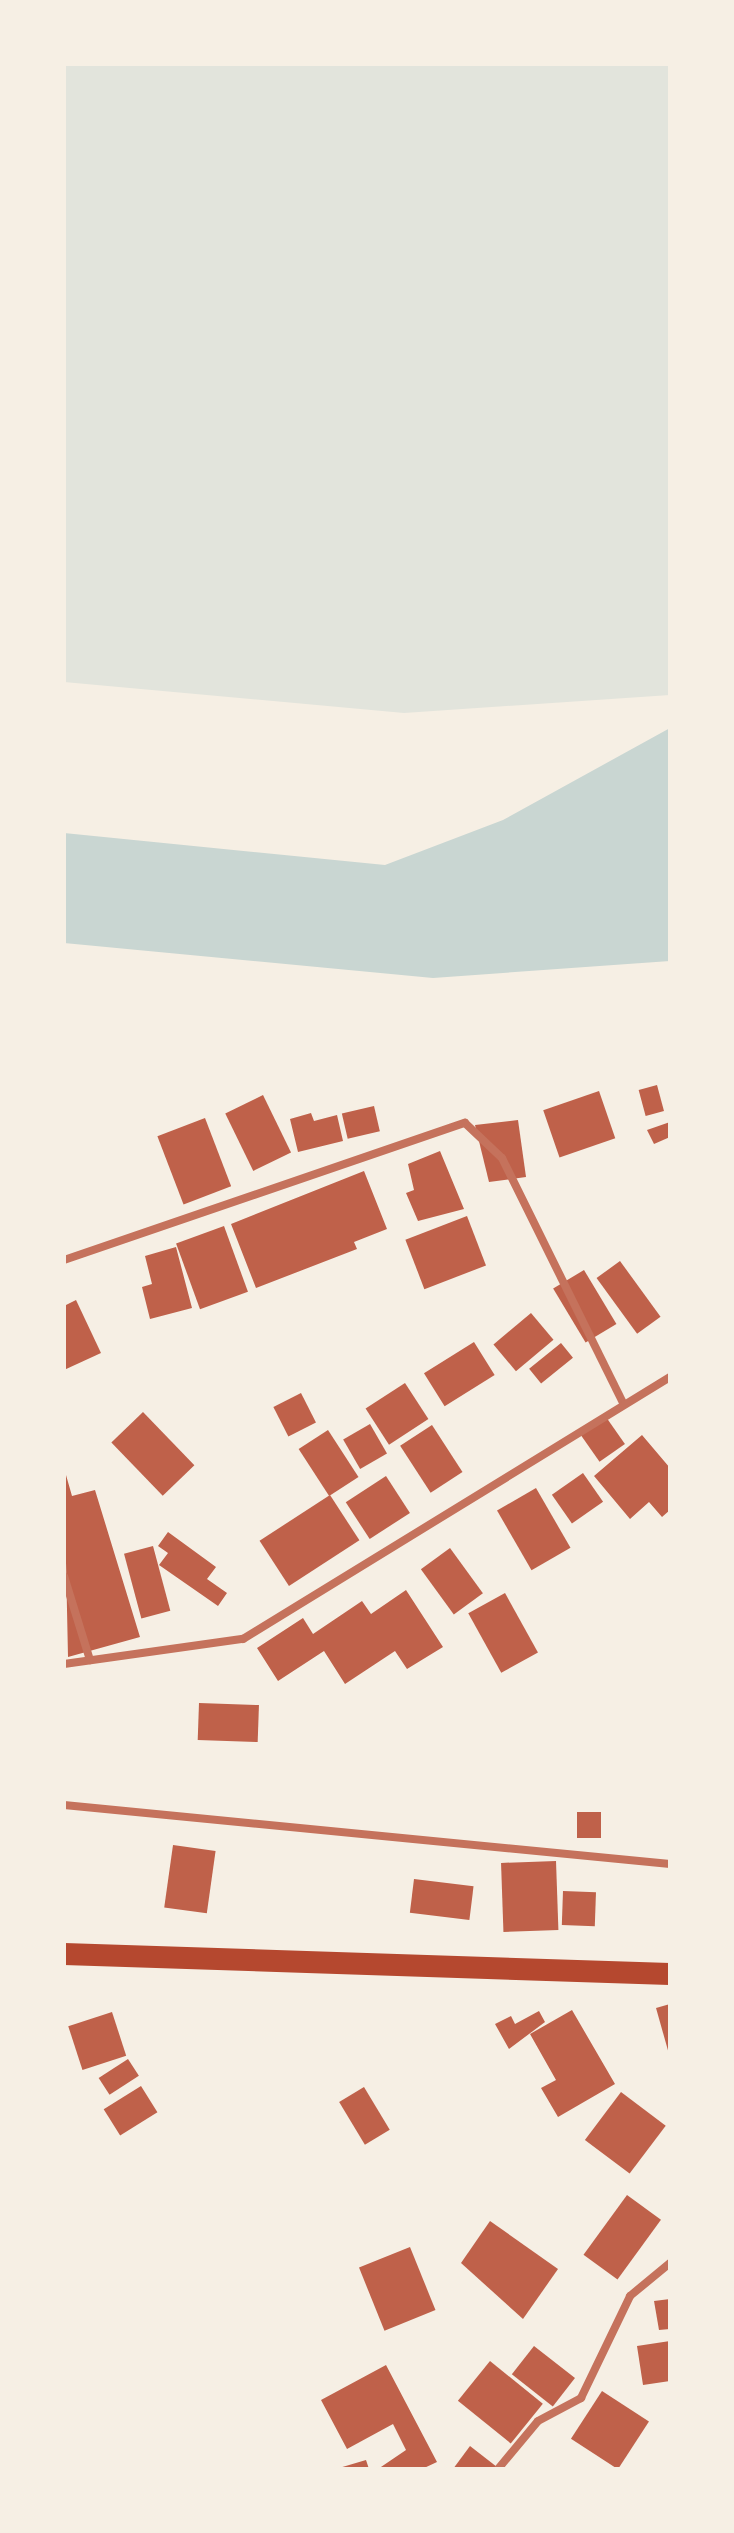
<!DOCTYPE html>
<html>
<head>
<meta charset="utf-8">
<style>
	body { margin:0 }
	#map { position:relative; width:734px; height:2533px; overflow:hidden; background:#f6efe4; font-family:"DejaVu Sans",sans-serif }
	div>[style] { position:absolute }
	.green>* { inset:0; background:#e2e4dc }
	.water>* { inset:0; background:#c9d6d2 }
	.building>* { inset:0; background:#bf614a; transform-origin:0 0 }
	.minor>* { height:8px; margin:-4px; padding:0 4px; transform-origin:4px; border-radius:4px; background:#c5725c }
	.trunk>* { height:22px; margin:-11px; padding:0 11px; transform-origin:11px; border-radius:11px; background:#b5482f }
	span { translate:-50% -50%; white-space:nowrap; text-align:center; line-height:1.15; -webkit-text-stroke:6px #f6efe4; paint-order:stroke }
	.frame { position:absolute; inset:0; border:66px solid #f6efe4; pointer-events:none }
</style>
</head>
<body>
<div id="map">
	<div class="green">
		<div style="clip-path:polygon(64px 64px,670px 64px,670px 695px,404px 713px,64px 682px)"></div>
	</div>
	<div class="water">
		<div style="clip-path:polygon(670px 728px,670px 961px,433px 978px,64px 943px,64px 833px,385px 865px,503px 820px)"></div>
	</div>
	<div class="building">
		<div style="left:657px;top:1085px;width:27px;height:19px;rotate:75deg"></div>
		<div style="left:599px;top:1091px;width:50px;height:59px;rotate:71deg"></div>
		<div style="left:263px;top:1095px;width:64px;height:42px;rotate:64deg"></div>
		<div style="left:374px;top:1106px;width:26px;height:33px;rotate:77deg"></div>
		<div style="clip-path:polygon(311px 1113px,314px 1121px,337px 1115px,343px 1141px,298px 1152px,290px 1119px)"></div>
		<div style="left:205px;top:1118px;width:73px;height:51px;rotate:69deg"></div>
		<div style="clip-path:polygon(518px 1120px,526px 1177px,489px 1182px,475px 1125px)"></div>
		<div style="clip-path:polygon(670px 1122px,670px 1137px,654px 1144px,647px 1130px)"></div>
		<div style="clip-path:polygon(440px 1151px,464px 1209px,418px 1221px,406px 1193px,414px 1190px,408px 1164px)"></div>
		<div style="clip-path:polygon(364px 1171px,387px 1229px,354px 1242px,357px 1249px,256px 1288px,231px 1224px)"></div>
		<div style="left:467px;top:1216px;width:53px;height:66px;rotate:69deg"></div>
		<div style="left:224px;top:1226px;width:70px;height:51px;rotate:70deg"></div>
		<div style="clip-path:polygon(176px 1247px,192px 1308px,150px 1319px,142px 1287px,152px 1284px,145px 1256px)"></div>
		<div style="left:620px;top:1261px;width:69px;height:29px;rotate:54deg"></div>
		<div style="left:584px;top:1270px;width:63px;height:36px;rotate:59deg"></div>
		<div style="clip-path:polygon(76px 1300px,101px 1353px,64px 1370px,64px 1306px)"></div>
		<div style="left:531px;top:1313px;width:35px;height:49px;rotate:50deg"></div>
		<div style="left:474px;top:1342px;width:39px;height:59px;rotate:58deg"></div>
		<div style="left:561px;top:1343px;width:19px;height:41px;rotate:51deg"></div>
		<div style="left:405px;top:1383px;width:43px;height:47px;rotate:57deg"></div>
		<div style="left:301px;top:1393px;width:33px;height:31px;rotate:63deg"></div>
		<div style="left:143px;top:1412px;width:74px;height:44px;rotate:46deg"></div>
		<div style="left:606px;top:1417px;width:33px;height:31px;rotate:55deg"></div>
		<div style="left:370px;top:1424px;width:34px;height:31px;rotate:60deg"></div>
		<div style="left:432px;top:1425px;width:56px;height:38px;rotate:57deg"></div>
		<div style="left:328px;top:1430px;width:56px;height:35px;rotate:57deg"></div>
		<div style="clip-path:polygon(642px 1435px,670px 1468px,670px 1510px,662px 1517px,649px 1502px,630px 1519px,594px 1476px)"></div>
		<div style="clip-path:polygon(64px 1468px,72px 1496px,95px 1490px,140px 1637px,68px 1657px)"></div>
		<div style="left:583px;top:1473px;width:35px;height:38px;rotate:55deg"></div>
		<div style="left:386px;top:1476px;width:44px;height:48px;rotate:57deg"></div>
		<div style="left:536px;top:1488px;width:69px;height:45px;rotate:60deg"></div>
		<div style="left:330px;top:1495px;width:54px;height:84px;rotate:57deg"></div>
		<div style="clip-path:polygon(168px 1532px,216px 1567px,207px 1579px,227px 1593px,218px 1606px,159px 1565px,168px 1553px,158px 1546px)"></div>
		<div style="left:153px;top:1546px;width:67px;height:30px;rotate:75deg"></div>
		<div style="left:450px;top:1548px;width:56px;height:36px;rotate:54deg"></div>
		<div style="clip-path:polygon(406px 1590px,443px 1647px,407px 1669px,395px 1651px,345px 1684px,324px 1651px,278px 1681px,257px 1648px,303px 1618px,313px 1634px,362px 1601px,371px 1614px)"></div>
		<div style="left:505px;top:1593px;width:68px;height:42px;rotate:61deg"></div>
		<div style="left:199px;top:1703px;width:60px;height:37px;rotate:2deg"></div>
		<div style="left:577px;top:1812px;width:24px;height:26px"></div>
		<div style="left:173px;top:1845px;width:43px;height:63px;rotate:8deg"></div>
		<div style="left:556px;top:1861px;width:69px;height:55px;rotate:88deg"></div>
		<div style="left:414px;top:1879px;width:60px;height:34px;rotate:7deg"></div>
		<div style="left:563px;top:1891px;width:33px;height:34px;rotate:2deg"></div>
		<div style="clip-path:polygon(670px 2004px,670px 2054px,669px 2054px,656px 2008px)"></div>
		<div style="clip-path:polygon(572px 2010px,615px 2084px,558px 2117px,541px 2088px,556px 2080px,530px 2034px)"></div>
		<div style="clip-path:polygon(539px 2011px,545px 2022px,509px 2049px,495px 2024px,511px 2016px,515px 2024px)"></div>
		<div style="left:112px;top:2012px;width:46px;height:46px;rotate:72deg"></div>
		<div style="left:128px;top:2059px;width:20px;height:35px;rotate:57deg"></div>
		<div style="left:141px;top:2086px;width:31px;height:44px;rotate:58deg"></div>
		<div style="left:364px;top:2087px;width:50px;height:29px;rotate:59deg"></div>
		<div style="left:621px;top:2092px;width:56px;height:60px;rotate:37deg"></div>
		<div style="left:627px;top:2195px;width:42px;height:74px;rotate:36deg"></div>
		<div style="clip-path:polygon(490px 2221px,558px 2269px,523px 2319px,461px 2263px)"></div>
		<div style="left:410px;top:2247px;width:68px;height:55px;rotate:68deg"></div>
		<div style="clip-path:polygon(670px 2299px,670px 2329px,659px 2330px,654px 2301px)"></div>
		<div style="clip-path:polygon(670px 2341px,670px 2381px,643px 2385px,637px 2346px)"></div>
		<div style="left:534px;top:2346px;width:52px;height:36px;rotate:38deg"></div>
		<div style="left:490px;top:2361px;width:68px;height:51px;rotate:39deg"></div>
		<div style="clip-path:polygon(386px 2365px,437px 2462px,422px 2469px,378px 2469px,406px 2450px,393px 2424px,347px 2449px,321px 2400px)"></div>
		<div style="left:602px;top:2391px;width:56px;height:57px;rotate:33deg"></div>
		<div style="clip-path:polygon(470px 2446px,497px 2467px,495px 2469px,453px 2469px)"></div>
		<div style="clip-path:polygon(366px 2460px,369px 2469px,339px 2469px,339px 2468px)"></div>
	</div>
	<div class="minor">
		<div style="left:64px;top:1260px;width:424px;rotate:-18.9deg"></div>
		<div style="left:465px;top:1123px;width:51px;rotate:43.4deg"></div>
		<div style="left:502px;top:1158px;width:275px;rotate:63.7deg"></div>
		<div style="left:64px;top:1576px;width:88px;rotate:72.8deg"></div>
		<div style="left:64px;top:1664px;width:181px;rotate:-8deg"></div>
		<div style="left:243px;top:1639px;width:501px;rotate:-31.53deg"></div>
		<div style="left:64px;top:1805px;width:609px;rotate:5.56deg"></div>
		<div style="left:498px;top:2469px;width:62px;rotate:-50.2deg"></div>
		<div style="left:538px;top:2421px;width:49px;rotate:-28.1deg"></div>
		<div style="left:581px;top:2398px;width:113px;rotate:-64.3deg"></div>
		<div style="left:630px;top:2296px;width:52px;rotate:-39.5deg"></div>
	</div>
	<div class="trunk">
		<div style="left:64px;top:1954px;width:606px;rotate:1.89deg"></div>
	</div>
	<div class="frame"></div>
</div>
</body>
</html>
